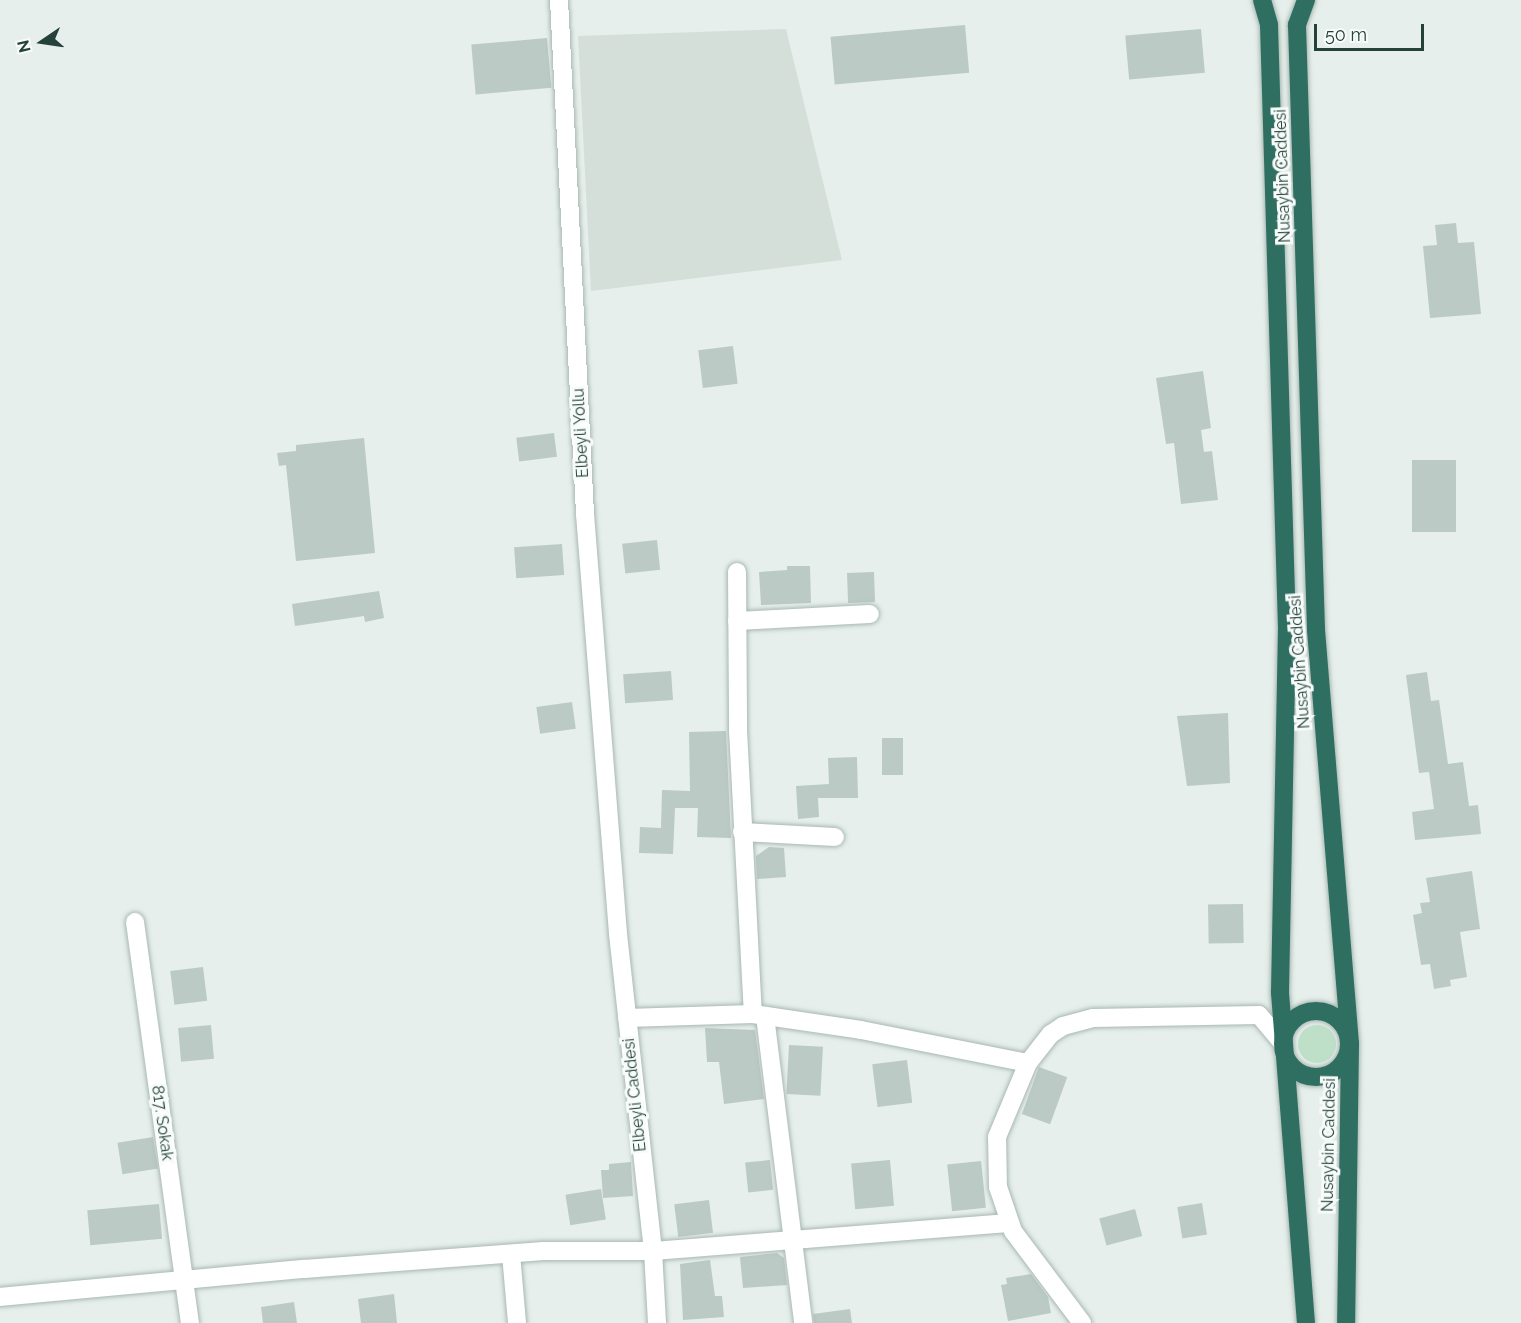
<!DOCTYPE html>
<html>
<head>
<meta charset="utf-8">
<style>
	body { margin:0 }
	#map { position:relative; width:1521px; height:1323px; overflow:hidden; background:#e6efeb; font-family:Raleway,sans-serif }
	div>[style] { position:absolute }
	.built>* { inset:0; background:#d4dfda }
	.green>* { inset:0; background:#bfe0c8 }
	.round { border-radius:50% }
	.building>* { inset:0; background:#bbcac4; transform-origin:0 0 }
	.roads { filter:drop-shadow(0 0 2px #a8b8b2) drop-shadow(0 0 2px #a8b8b2) }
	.minor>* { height:18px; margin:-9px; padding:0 9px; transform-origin:9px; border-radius:9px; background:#fff }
	.highway>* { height:18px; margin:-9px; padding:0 9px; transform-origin:9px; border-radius:9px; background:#2f6f62 }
	.highway>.ring { margin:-9px; padding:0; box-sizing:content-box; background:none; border:18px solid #2f6f62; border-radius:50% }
	span { translate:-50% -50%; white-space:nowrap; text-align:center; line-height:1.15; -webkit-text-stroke:6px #f7fbf9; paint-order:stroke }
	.street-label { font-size:16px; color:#24423a }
	.north { position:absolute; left:12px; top:12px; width:60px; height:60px; -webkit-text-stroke:4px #f7fbf9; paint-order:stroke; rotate:257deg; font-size:16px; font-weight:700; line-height:24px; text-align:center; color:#24423a }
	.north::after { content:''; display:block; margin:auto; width:21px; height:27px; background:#24423a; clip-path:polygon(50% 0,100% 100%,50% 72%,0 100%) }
	.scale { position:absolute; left:1314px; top:24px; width:110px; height:27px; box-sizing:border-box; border:3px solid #24423a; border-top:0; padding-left:8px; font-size:18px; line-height:21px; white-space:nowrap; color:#24423a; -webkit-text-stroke:4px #f7fbf9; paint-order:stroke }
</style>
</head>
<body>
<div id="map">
	<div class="built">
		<div style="clip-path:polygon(786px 29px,842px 260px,591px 291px,578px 36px)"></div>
	</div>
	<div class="green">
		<div class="round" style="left:1298px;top:1025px;width:38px;height:38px"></div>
	</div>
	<div class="building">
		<div style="left:965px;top:25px;width:48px;height:135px;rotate:85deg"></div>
		<div style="left:1201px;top:29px;width:44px;height:76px;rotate:85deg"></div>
		<div style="left:547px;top:38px;width:50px;height:76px;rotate:85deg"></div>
		<div style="clip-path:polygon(1456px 223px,1458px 243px,1474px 242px,1481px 314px,1430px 318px,1423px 246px,1437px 245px,1435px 225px)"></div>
		<div style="left:733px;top:346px;width:38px;height:35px;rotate:83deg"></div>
		<div style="clip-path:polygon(1203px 371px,1211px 428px,1201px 430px,1204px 452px,1212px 451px,1218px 500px,1181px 504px,1174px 443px,1166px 444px,1156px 378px)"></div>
		<div style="left:554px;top:433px;width:24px;height:38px;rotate:83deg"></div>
		<div style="clip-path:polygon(364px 438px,375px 553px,296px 561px,286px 465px,279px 466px,277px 453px,296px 451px,296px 445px)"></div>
		<div style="left:1412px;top:460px;width:44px;height:72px"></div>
		<div style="left:657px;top:540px;width:30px;height:35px;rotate:84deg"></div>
		<div style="left:562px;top:544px;width:31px;height:48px;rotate:86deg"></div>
		<div style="clip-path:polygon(787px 566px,810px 566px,811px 603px,761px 605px,759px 572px,787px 570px)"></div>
		<div style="left:874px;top:572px;width:30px;height:27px;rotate:88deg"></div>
		<div style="clip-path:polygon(379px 591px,384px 618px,365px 622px,364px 616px,295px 626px,292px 604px)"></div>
		<div style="left:671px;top:671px;width:29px;height:48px;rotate:86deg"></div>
		<div style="clip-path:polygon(1427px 672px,1431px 701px,1439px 700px,1448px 764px,1463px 762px,1469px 806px,1478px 805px,1481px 834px,1415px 840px,1412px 812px,1434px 809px,1429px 772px,1419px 773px,1406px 675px)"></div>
		<div style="left:572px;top:702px;width:27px;height:36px;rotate:82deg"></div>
		<div style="clip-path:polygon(1228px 713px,1230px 783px,1187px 786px,1177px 716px)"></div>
		<div style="clip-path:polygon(726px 731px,731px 838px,697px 837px,698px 808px,675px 808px,673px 854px,639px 853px,640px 827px,661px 828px,662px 790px,690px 791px,689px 732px)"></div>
		<div style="left:882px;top:738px;width:21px;height:37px"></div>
		<div style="clip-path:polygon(857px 757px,858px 798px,818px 798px,819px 817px,798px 819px,796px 786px,829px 784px,828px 758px)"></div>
		<div style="clip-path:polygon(769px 847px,784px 848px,786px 877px,757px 879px,756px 856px)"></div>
		<div style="clip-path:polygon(1472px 871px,1480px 929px,1460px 932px,1467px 977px,1450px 980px,1451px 986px,1434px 989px,1430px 964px,1421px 965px,1413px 915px,1422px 913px,1420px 903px,1430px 902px,1426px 878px)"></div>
		<div style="left:1243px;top:904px;width:39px;height:35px;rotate:89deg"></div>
		<div style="left:203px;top:967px;width:34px;height:33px;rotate:83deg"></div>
		<div style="left:211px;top:1025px;width:34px;height:33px;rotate:85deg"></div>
		<div style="clip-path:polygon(705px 1028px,755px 1030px,764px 1099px,724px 1104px,719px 1062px,707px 1062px)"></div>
		<div style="left:789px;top:1045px;width:34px;height:49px;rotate:3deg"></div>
		<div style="left:907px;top:1060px;width:43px;height:35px;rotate:83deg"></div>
		<div style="left:1039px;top:1067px;width:30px;height:50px;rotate:20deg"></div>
		<div style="left:153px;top:1137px;width:32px;height:36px;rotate:81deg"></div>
		<div style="left:770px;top:1160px;width:30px;height:25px;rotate:84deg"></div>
		<div style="left:890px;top:1160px;width:46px;height:39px;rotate:85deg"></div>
		<div style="left:981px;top:1161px;width:47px;height:34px;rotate:84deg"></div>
		<div style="clip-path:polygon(631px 1162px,633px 1196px,603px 1198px,601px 1170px,609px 1170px,609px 1164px)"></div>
		<div style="left:601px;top:1189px;width:31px;height:36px;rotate:81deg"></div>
		<div style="left:709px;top:1200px;width:33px;height:35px;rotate:83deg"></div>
		<div style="left:1202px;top:1203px;width:32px;height:25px;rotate:81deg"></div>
		<div style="left:159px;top:1204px;width:35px;height:72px;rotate:85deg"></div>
		<div style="left:1135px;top:1209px;width:28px;height:37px;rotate:75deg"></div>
		<div style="clip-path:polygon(777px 1253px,784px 1258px,787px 1285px,743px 1288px,740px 1257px)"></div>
		<div style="clip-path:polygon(710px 1260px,715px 1296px,722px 1296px,724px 1317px,683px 1320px,680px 1264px)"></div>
		<div style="clip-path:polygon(1031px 1274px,1048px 1297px,1051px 1313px,1008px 1321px,1001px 1285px,1007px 1284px,1006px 1278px)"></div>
		<div style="clip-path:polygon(394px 1294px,397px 1323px,361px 1323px,358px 1299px)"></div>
		<div style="clip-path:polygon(294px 1302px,297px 1323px,263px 1323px,261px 1307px)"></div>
		<div style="clip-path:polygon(850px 1309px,852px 1323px,814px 1323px,813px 1314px)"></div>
	</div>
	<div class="roads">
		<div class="minor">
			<div style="left:559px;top:0;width:515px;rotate:87.1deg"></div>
			<div style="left:585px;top:514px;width:421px;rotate:85.5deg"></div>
			<div style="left:618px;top:934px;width:319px;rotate:83.7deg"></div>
			<div style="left:653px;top:1251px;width:72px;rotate:86.8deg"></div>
			<div style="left:737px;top:572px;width:158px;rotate:89.6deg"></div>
			<div style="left:738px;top:730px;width:284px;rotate:87deg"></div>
			<div style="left:737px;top:621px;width:133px;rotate:-3deg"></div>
			<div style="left:742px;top:832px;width:93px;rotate:3.1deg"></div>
			<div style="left:135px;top:922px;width:405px;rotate:82.2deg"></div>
			<div style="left:765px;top:1016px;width:309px;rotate:82.9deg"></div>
			<div style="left:627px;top:1018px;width:126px;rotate:-1.8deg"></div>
			<div style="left:753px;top:1014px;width:109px;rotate:8.4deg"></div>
			<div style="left:861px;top:1030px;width:170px;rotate:11.2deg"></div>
			<div style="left:511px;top:1254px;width:69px;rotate:85deg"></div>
			<div style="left:0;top:1297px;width:305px;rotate:-5.3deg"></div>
			<div style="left:304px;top:1269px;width:240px;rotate:-4.3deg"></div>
			<div style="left:543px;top:1251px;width:110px"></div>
			<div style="left:653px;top:1251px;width:357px;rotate:-4.5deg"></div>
			<div style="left:1082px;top:1323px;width:115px;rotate:-126.9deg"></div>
			<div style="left:1013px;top:1231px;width:46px;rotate:-108.8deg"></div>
			<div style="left:998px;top:1187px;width:50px;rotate:-91.1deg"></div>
			<div style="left:997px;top:1137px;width:80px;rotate:-67.3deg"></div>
			<div style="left:1028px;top:1063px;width:37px;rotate:-52deg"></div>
			<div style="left:1051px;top:1034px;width:14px;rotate:-34deg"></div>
			<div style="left:1063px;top:1026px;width:31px;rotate:-15deg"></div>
			<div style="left:1093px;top:1018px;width:166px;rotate:-1deg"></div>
			<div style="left:1259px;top:1015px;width:35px;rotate:50deg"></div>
		</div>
		<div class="highway">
			<div style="left:1262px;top:0;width:26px;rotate:74deg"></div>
			<div style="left:1269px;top:25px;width:603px;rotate:88.29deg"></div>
			<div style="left:1287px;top:628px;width:365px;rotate:91.1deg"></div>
			<div style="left:1280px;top:993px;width:331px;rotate:85.5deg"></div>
			<div style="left:1306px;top:0;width:27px;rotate:110deg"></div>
			<div style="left:1297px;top:25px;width:605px;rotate:88.2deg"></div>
			<div style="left:1316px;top:630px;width:415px;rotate:85.3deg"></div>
			<div style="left:1350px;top:1044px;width:279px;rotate:90.8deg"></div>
			<div class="ring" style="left:1283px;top:1011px;width:48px;height:48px"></div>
		</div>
	</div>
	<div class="street-label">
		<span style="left:1283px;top:176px;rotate:-92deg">Nusaybin Caddesi</span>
		<span style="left:581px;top:433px;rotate:-93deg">Elbeyli Yollu</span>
		<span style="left:1300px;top:662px;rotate:-94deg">Nusaybin Caddesi</span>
		<span style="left:635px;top:1095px;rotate:-96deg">Elbeyli Caddesi</span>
		<span style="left:162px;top:1123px;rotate:82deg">817. Sokak</span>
		<span style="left:1329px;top:1145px;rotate:-89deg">Nusaybin Caddesi</span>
	</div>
	<div class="north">N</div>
	<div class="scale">50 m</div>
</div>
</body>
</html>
